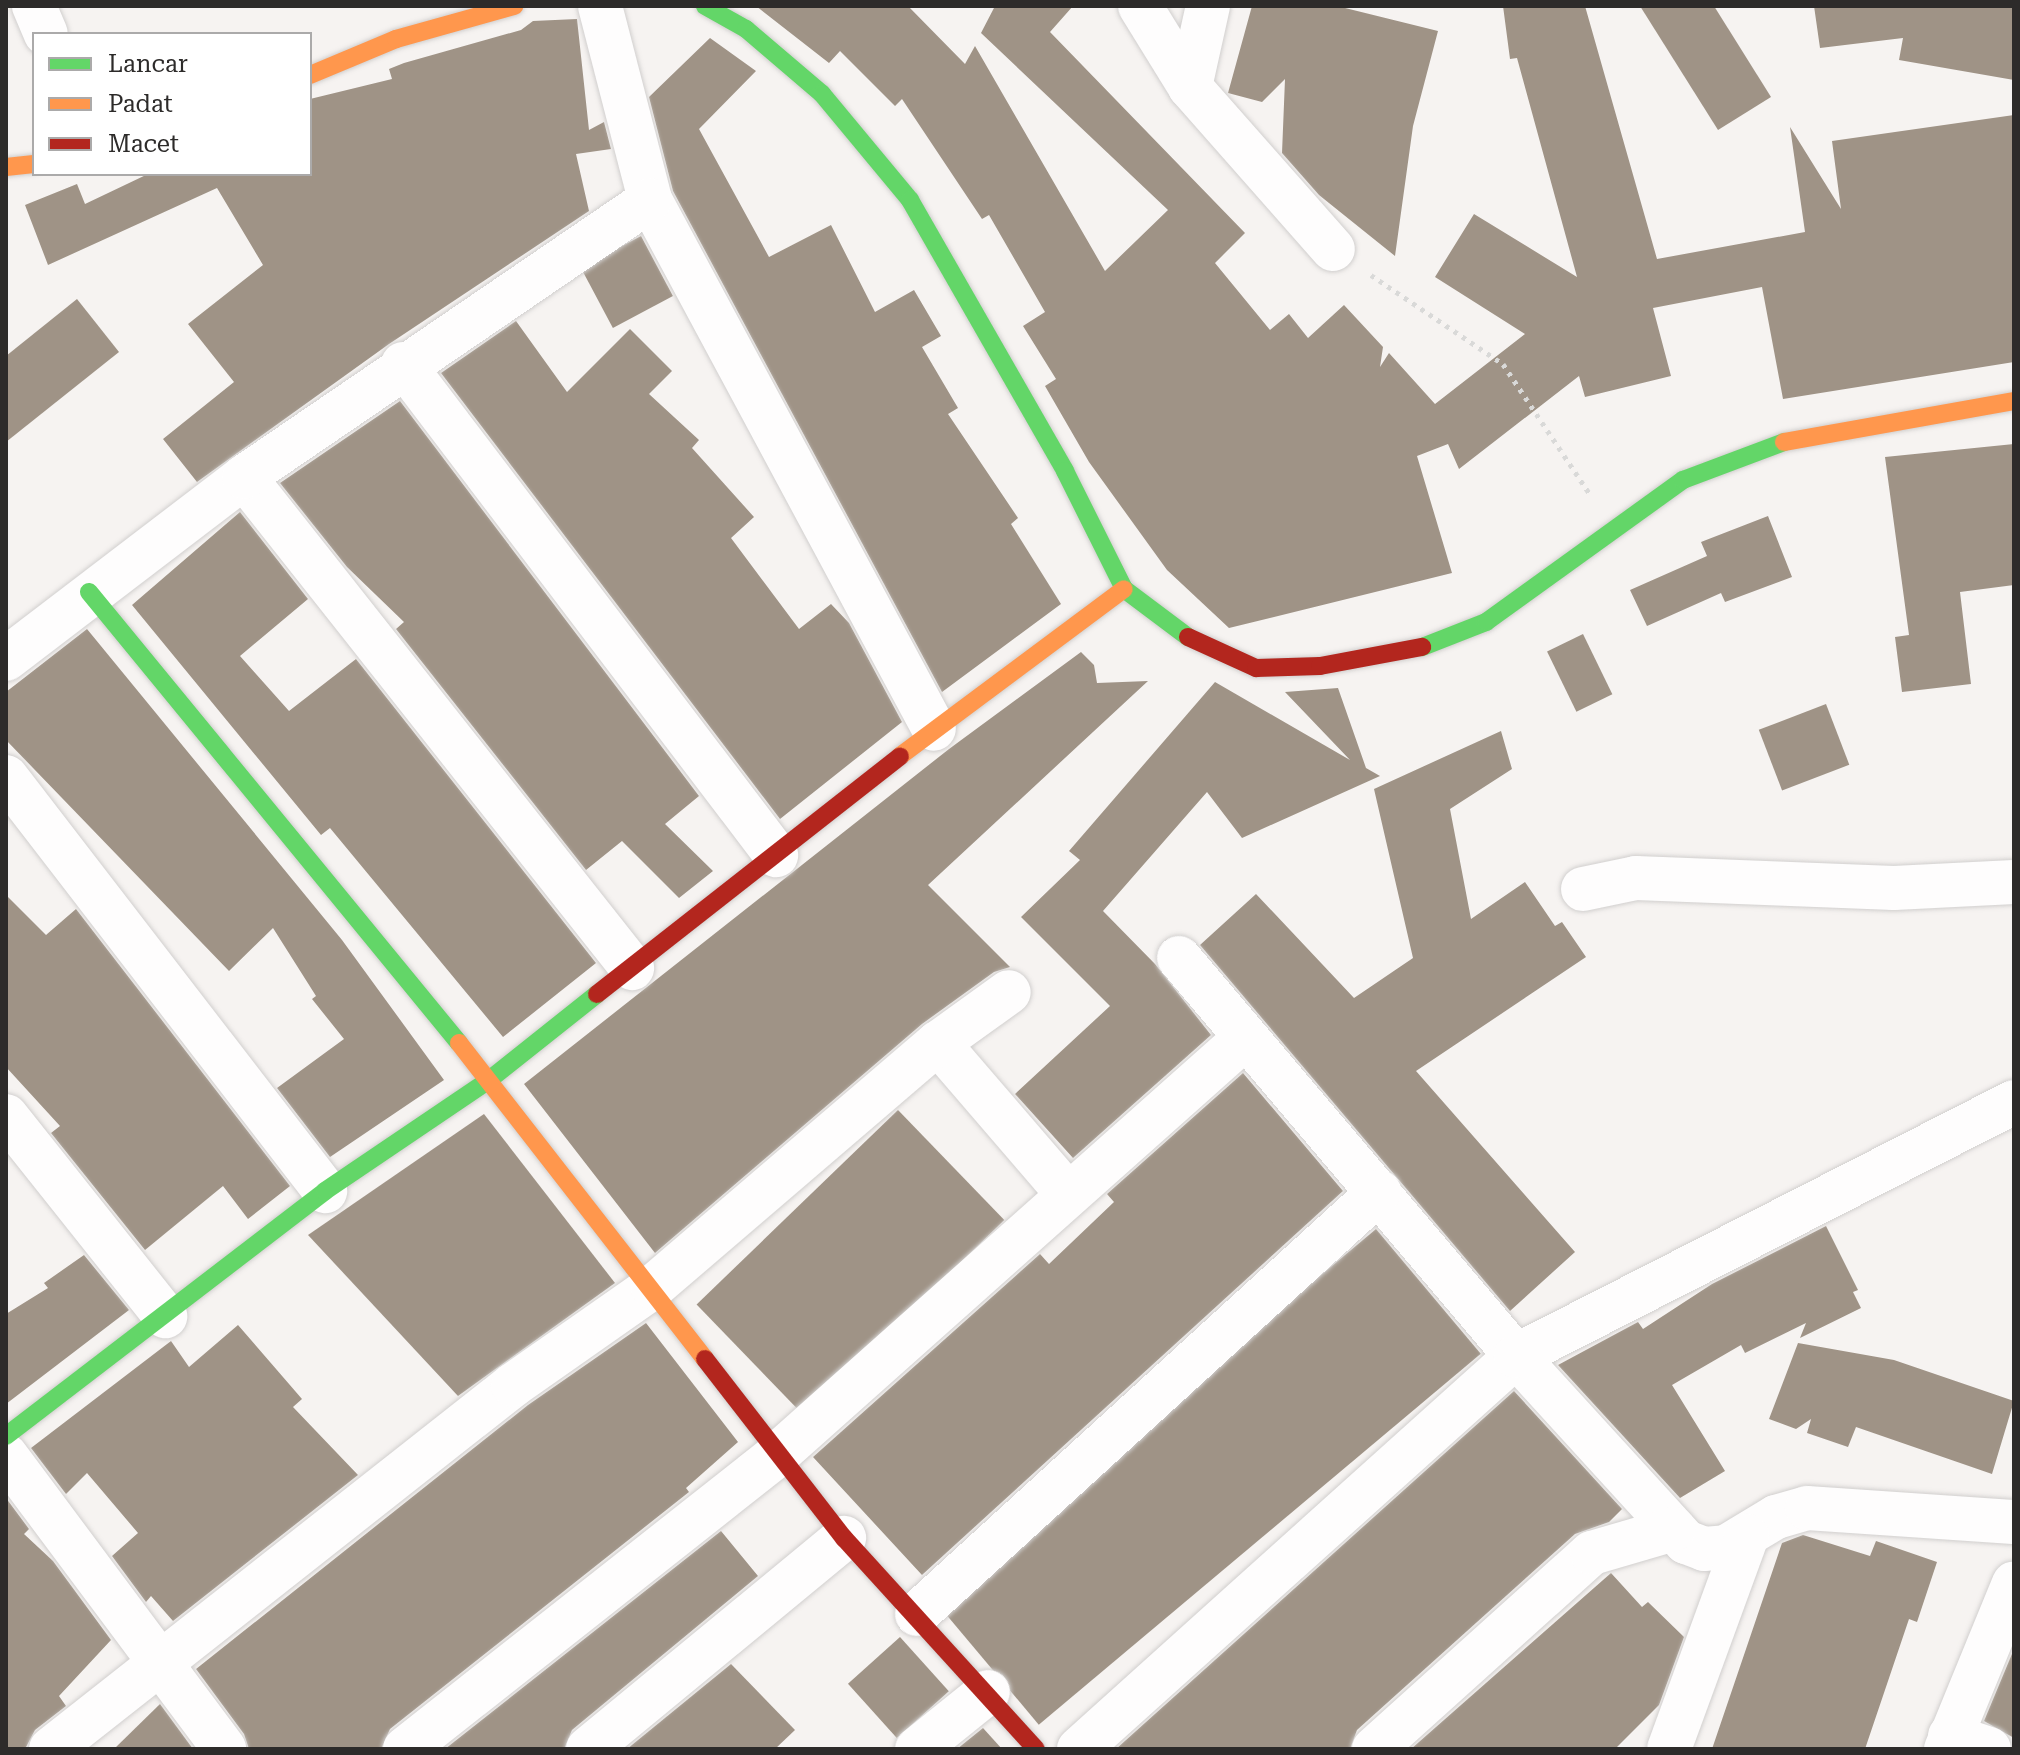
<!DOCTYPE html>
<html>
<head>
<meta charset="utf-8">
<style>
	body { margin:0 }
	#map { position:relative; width:2020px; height:1755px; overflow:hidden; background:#f6f3f1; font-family:"Roboto Serif",serif }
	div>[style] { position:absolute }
	.building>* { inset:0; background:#9f9386; transform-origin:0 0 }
	.path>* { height:5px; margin-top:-2.5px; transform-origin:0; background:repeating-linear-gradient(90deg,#d9d9d8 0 4px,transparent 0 10px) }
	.roads { filter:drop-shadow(0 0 2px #d1cfce) drop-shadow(0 0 2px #d1cfce) }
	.street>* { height:44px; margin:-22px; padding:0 22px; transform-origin:22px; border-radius:22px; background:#fefdfd }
	.fast>* { height:18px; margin:-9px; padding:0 9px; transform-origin:9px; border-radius:9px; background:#63d668 }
	.slow>* { height:18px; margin:-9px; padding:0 9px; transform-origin:9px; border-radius:9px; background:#ff974d }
	.jam>* { height:18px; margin:-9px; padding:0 9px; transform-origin:9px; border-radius:9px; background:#b3261e }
	span { translate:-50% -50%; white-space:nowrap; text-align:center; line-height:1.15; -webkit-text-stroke:8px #fff; paint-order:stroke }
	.frame { position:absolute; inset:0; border:8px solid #2d2b2a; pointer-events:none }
	.legend { position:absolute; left:32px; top:32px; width:280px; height:144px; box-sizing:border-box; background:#fff; border:2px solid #abaaaa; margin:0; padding:10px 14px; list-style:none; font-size:24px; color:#2d2b2a }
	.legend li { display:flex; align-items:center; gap:16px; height:40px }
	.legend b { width:40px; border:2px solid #abaaaa }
</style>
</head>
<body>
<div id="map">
	<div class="building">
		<div style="clip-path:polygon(756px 6px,908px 6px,965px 64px,975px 46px,1105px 271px,1168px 210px,981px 33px,995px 6px,1073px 6px,1050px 32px,1245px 233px,1215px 263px,1270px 330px,1289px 314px,1308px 338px,1344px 305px,1383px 347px,1380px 367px,1389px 353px,1435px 404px,1525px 334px,1435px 277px,1474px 214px,1577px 277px,1517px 58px,1510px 59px,1503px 6px,1585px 6px,1657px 259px,1805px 232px,1790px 127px,1841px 209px,1832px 141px,2014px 115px,2014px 362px,1783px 399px,1762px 287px,1653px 308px,1671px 376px,1585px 397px,1579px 376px,1459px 469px,1448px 444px,1417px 456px,1452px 573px,1229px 628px,1167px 570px,1089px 462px,1045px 386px,1056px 379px,1023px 326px,1045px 312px,989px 215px,982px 219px,902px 99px,895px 106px,840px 51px,829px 63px)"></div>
		<div style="clip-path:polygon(1252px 6px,1337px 6px,1438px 31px,1413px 126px,1395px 256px,1319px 195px,1282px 153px,1285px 79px,1262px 102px,1228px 93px)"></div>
		<div style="clip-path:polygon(1640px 6px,1714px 6px,1771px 97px,1718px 130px)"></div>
		<div style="clip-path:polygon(1814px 6px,2014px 6px,2014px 80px,1899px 60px,1903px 38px,1820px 48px)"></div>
		<div style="clip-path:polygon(577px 19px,589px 130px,604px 122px,611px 149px,576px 154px,589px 211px,389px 344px,197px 482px,163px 439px,234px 382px,188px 324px,263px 265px,217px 188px,48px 265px,25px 205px,77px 184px,85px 204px,148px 174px,310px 174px,310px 99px,392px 79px,389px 69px,404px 63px,521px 30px,533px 21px)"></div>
		<div style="clip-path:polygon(710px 38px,756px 71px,699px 129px,769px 257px,831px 225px,875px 312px,914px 290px,941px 336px,922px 347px,958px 408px,948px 414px,1018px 518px,1011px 524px,1061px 604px,942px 692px,673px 191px,649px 97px)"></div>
		<div style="left:641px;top:236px;width:68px;height:68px;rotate:62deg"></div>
		<div style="clip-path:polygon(77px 299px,119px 352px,6px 442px,6px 356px)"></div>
		<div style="clip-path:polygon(516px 321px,567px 392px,630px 329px,672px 371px,649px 394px,699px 440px,692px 448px,754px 517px,731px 538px,799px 629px,831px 604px,849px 623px,902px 722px,780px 819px,441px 373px)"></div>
		<div style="clip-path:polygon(400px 401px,699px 796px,665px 824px,713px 871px,679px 898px,622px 841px,586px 870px,396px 629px,404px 622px,347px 567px,280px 483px)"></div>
		<div style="clip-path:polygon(2014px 444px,2014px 585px,1960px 592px,1971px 684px,1902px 692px,1895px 637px,1909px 635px,1885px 457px)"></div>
		<div style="clip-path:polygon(240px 512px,308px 599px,240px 656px,289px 711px,356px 659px,596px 963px,503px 1037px,330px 828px,321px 835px,132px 605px)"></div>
		<div style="clip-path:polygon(1768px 516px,1792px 577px,1725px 602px,1721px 593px,1647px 626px,1630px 590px,1707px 556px,1701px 542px)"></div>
		<div style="clip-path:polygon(87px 629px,342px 940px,444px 1080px,330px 1157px,277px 1088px,344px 1039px,312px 999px,316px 996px,273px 928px,229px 971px,6px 740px,6px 692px)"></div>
		<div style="left:1583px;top:634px;width:67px;height:40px;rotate:64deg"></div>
		<div style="clip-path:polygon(1081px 652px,1094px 665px,1097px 683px,1148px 681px,928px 885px,1010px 967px,994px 972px,922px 1024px,655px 1253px,524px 1084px,949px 749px)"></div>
		<div style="clip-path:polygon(1215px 682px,1350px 760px,1285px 692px,1338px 688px,1366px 768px,1380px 776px,1242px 838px,1207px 792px,1103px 911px,1155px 964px,1211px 1035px,1073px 1158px,1015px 1094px,1110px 1006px,1021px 917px,1080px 860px,1069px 851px)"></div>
		<div style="left:1826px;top:704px;width:65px;height:72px;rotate:69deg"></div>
		<div style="clip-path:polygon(1501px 731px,1512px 769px,1450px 809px,1471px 919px,1525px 882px,1555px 926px,1562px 922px,1586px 957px,1416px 1071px,1575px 1252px,1510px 1311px,1200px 945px,1256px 894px,1354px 998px,1413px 958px,1374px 789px)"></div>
		<div style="clip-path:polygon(6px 895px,46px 935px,76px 909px,290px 1186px,248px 1219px,223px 1186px,145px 1250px,51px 1133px,60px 1126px,6px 1067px)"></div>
		<div style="clip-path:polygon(1243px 1073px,1343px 1191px,922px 1575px,813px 1457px,1040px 1254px,1049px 1264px,1114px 1202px,1107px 1194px)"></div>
		<div style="left:898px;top:1110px;width:153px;height:280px;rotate:46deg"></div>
		<div style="clip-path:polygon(484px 1114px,615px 1283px,458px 1396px,308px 1235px)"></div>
		<div style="clip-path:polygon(1826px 1226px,1858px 1290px,1853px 1292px,1861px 1308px,1800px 1338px,1806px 1323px,1745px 1353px,1741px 1345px,1672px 1385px,1725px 1471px,1680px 1498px,1558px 1365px,1638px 1322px,1643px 1329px,1712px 1284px)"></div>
		<div style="left:1376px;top:1229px;width:163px;height:577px;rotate:50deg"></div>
		<div style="clip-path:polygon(84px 1255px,129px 1310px,6px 1404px,6px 1314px,48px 1288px,44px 1283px)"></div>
		<div style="clip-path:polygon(646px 1323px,738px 1442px,686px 1488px,689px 1492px,390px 1729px,381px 1749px,249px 1749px,244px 1734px,196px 1669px,528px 1405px)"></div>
		<div style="clip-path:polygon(238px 1325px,302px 1399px,293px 1407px,358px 1475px,173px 1621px,151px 1596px,146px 1602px,112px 1556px,138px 1533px,87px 1473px,66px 1494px,31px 1448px,171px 1341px,189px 1367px)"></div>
		<div style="clip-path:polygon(1798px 1343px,1894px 1360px,2014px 1401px,1992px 1474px,1856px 1427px,1848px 1447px,1807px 1433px,1811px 1419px,1796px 1429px,1769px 1419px)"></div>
		<div style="clip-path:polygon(1514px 1391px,1622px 1509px,1609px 1522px,1575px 1534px,1357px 1730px,1350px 1749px,1116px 1749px)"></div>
		<div style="clip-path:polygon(6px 1498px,29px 1529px,24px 1534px,53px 1561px,111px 1640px,59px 1696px,66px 1706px,35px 1730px,25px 1749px,6px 1749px)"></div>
		<div style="clip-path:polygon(721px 1531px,758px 1576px,572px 1730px,564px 1749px,445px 1749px)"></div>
		<div style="clip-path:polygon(1803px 1535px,1870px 1556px,1876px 1541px,1937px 1562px,1917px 1622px,1909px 1619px,1865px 1749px,1712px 1749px,1782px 1543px)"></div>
		<div style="clip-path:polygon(1611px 1573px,1642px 1607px,1648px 1602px,1684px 1637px,1659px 1705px,1615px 1749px,1411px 1749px)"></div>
		<div style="left:900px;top:1637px;width:73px;height:70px;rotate:48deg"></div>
		<div style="clip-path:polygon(2014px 1649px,2014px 1738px,1984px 1721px)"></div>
		<div style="clip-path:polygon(731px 1664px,795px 1730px,775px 1749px,627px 1749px)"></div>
		<div style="clip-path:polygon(160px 1704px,193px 1749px,114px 1749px)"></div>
		<div style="clip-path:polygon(983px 1728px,1002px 1749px,957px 1749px)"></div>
	</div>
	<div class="path">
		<div style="left:1371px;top:275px;width:159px;rotate:34deg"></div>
		<div style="left:1503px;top:364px;width:155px;rotate:56.3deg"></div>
	</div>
	<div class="roads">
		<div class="street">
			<div style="left:34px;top:6px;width:30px;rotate:67deg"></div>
			<div style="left:600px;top:6px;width:200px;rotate:75.5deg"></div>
			<div style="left:650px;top:200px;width:600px;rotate:61.77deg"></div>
			<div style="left:1140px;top:6px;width:95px;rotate:58.3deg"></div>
			<div style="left:1190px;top:87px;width:216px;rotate:48.6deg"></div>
			<div style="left:1190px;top:87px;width:83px;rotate:-77.5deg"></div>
			<div style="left:403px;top:364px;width:617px;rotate:52.78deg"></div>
			<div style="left:244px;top:477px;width:626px;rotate:51.68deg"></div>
			<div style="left:6px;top:659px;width:300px;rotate:-37.4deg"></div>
			<div style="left:244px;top:477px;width:491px;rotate:-34.3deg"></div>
			<div style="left:6px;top:777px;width:523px;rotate:52.38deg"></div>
			<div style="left:1583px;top:889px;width:54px;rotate:-11.7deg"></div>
			<div style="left:1636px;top:878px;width:258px;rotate:2.2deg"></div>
			<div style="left:1894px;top:888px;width:120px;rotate:-2.9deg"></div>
			<div style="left:1179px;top:958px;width:522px;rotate:49.74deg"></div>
			<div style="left:1516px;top:1356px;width:252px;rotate:47.6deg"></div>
			<div style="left:1686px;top:1542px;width:19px;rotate:21deg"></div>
			<div style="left:1704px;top:1549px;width:22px;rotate:-5deg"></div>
			<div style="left:1726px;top:1547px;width:58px;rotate:-31deg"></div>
			<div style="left:1776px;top:1517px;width:32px;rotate:-16deg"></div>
			<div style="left:1807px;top:1508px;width:207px;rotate:3.9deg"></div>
			<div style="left:938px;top:1043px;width:199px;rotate:49.3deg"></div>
			<div style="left:6px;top:1116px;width:256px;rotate:51.5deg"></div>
			<div style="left:6px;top:1456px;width:365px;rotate:53.3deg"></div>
			<div style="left:917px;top:1614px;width:626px;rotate:-42.41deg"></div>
			<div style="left:1950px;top:1736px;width:41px;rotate:18.4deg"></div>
			<div style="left:51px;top:1749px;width:588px;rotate:-38.23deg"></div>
			<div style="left:513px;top:1385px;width:171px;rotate:-35deg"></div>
			<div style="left:653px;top:1287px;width:375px;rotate:-40.6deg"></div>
			<div style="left:938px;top:1043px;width:87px;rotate:-35.7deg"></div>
			<div style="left:405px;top:1749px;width:476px;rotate:-38.3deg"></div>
			<div style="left:778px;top:1454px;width:625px;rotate:-41.69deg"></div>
			<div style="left:588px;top:1749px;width:332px;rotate:-39.5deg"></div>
			<div style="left:917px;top:1749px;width:91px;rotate:-38.8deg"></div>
			<div style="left:1079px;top:1749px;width:588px;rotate:-41.97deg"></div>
			<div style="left:1516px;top:1356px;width:559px;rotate:-27.02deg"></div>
			<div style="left:1374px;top:1749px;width:293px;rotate:-42deg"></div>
			<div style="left:1592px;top:1553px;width:85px;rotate:-16.3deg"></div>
			<div style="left:1669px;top:1749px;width:227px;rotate:-69.9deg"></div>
			<div style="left:1946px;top:1749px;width:179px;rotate:-67.7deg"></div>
		</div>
		<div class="fast">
			<div style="left:705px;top:6px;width:47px;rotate:29.3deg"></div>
			<div style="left:746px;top:29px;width:100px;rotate:40.5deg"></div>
			<div style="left:822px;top:94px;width:138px;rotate:50.3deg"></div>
			<div style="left:910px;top:200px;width:312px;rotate:60.2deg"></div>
			<div style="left:1065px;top:471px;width:132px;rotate:63.4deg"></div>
			<div style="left:1124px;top:589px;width:80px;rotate:36.9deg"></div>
			<div style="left:89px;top:592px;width:583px;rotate:50.63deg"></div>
			<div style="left:1422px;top:647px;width:69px;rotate:-21.3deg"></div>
			<div style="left:1486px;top:622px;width:243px;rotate:-35.8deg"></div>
			<div style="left:1683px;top:480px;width:108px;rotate:-20.6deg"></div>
			<div style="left:6px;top:1436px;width:402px;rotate:-37.5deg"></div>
			<div style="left:325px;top:1191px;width:198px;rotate:-34.1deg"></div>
			<div style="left:489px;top:1080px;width:138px;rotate:-38.5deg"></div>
		</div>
		<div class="slow">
			<div style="left:310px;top:75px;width:93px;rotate:-22.7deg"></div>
			<div style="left:396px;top:39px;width:123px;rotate:-15.6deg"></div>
			<div style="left:6px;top:167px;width:28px;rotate:-6deg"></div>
			<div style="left:1784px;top:442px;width:234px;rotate:-10.1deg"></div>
			<div style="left:900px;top:756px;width:279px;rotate:-36.7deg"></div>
			<div style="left:459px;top:1043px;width:400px;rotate:52.1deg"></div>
		</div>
		<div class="jam">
			<div style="left:1188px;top:637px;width:75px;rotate:24.5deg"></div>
			<div style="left:1256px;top:668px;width:64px;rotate:-1.8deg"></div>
			<div style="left:1320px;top:666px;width:104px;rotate:-10.6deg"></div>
			<div style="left:597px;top:994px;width:385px;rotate:-38.1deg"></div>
			<div style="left:705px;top:1359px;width:227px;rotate:52.2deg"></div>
			<div style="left:844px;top:1538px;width:285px;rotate:47.7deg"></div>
		</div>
	</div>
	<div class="frame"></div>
	<ul class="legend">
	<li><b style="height:10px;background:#63d668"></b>Lancar</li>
	<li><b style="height:10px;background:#ff974d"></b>Padat</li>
	<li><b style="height:10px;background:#b3261e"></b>Macet</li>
	</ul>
</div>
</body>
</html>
